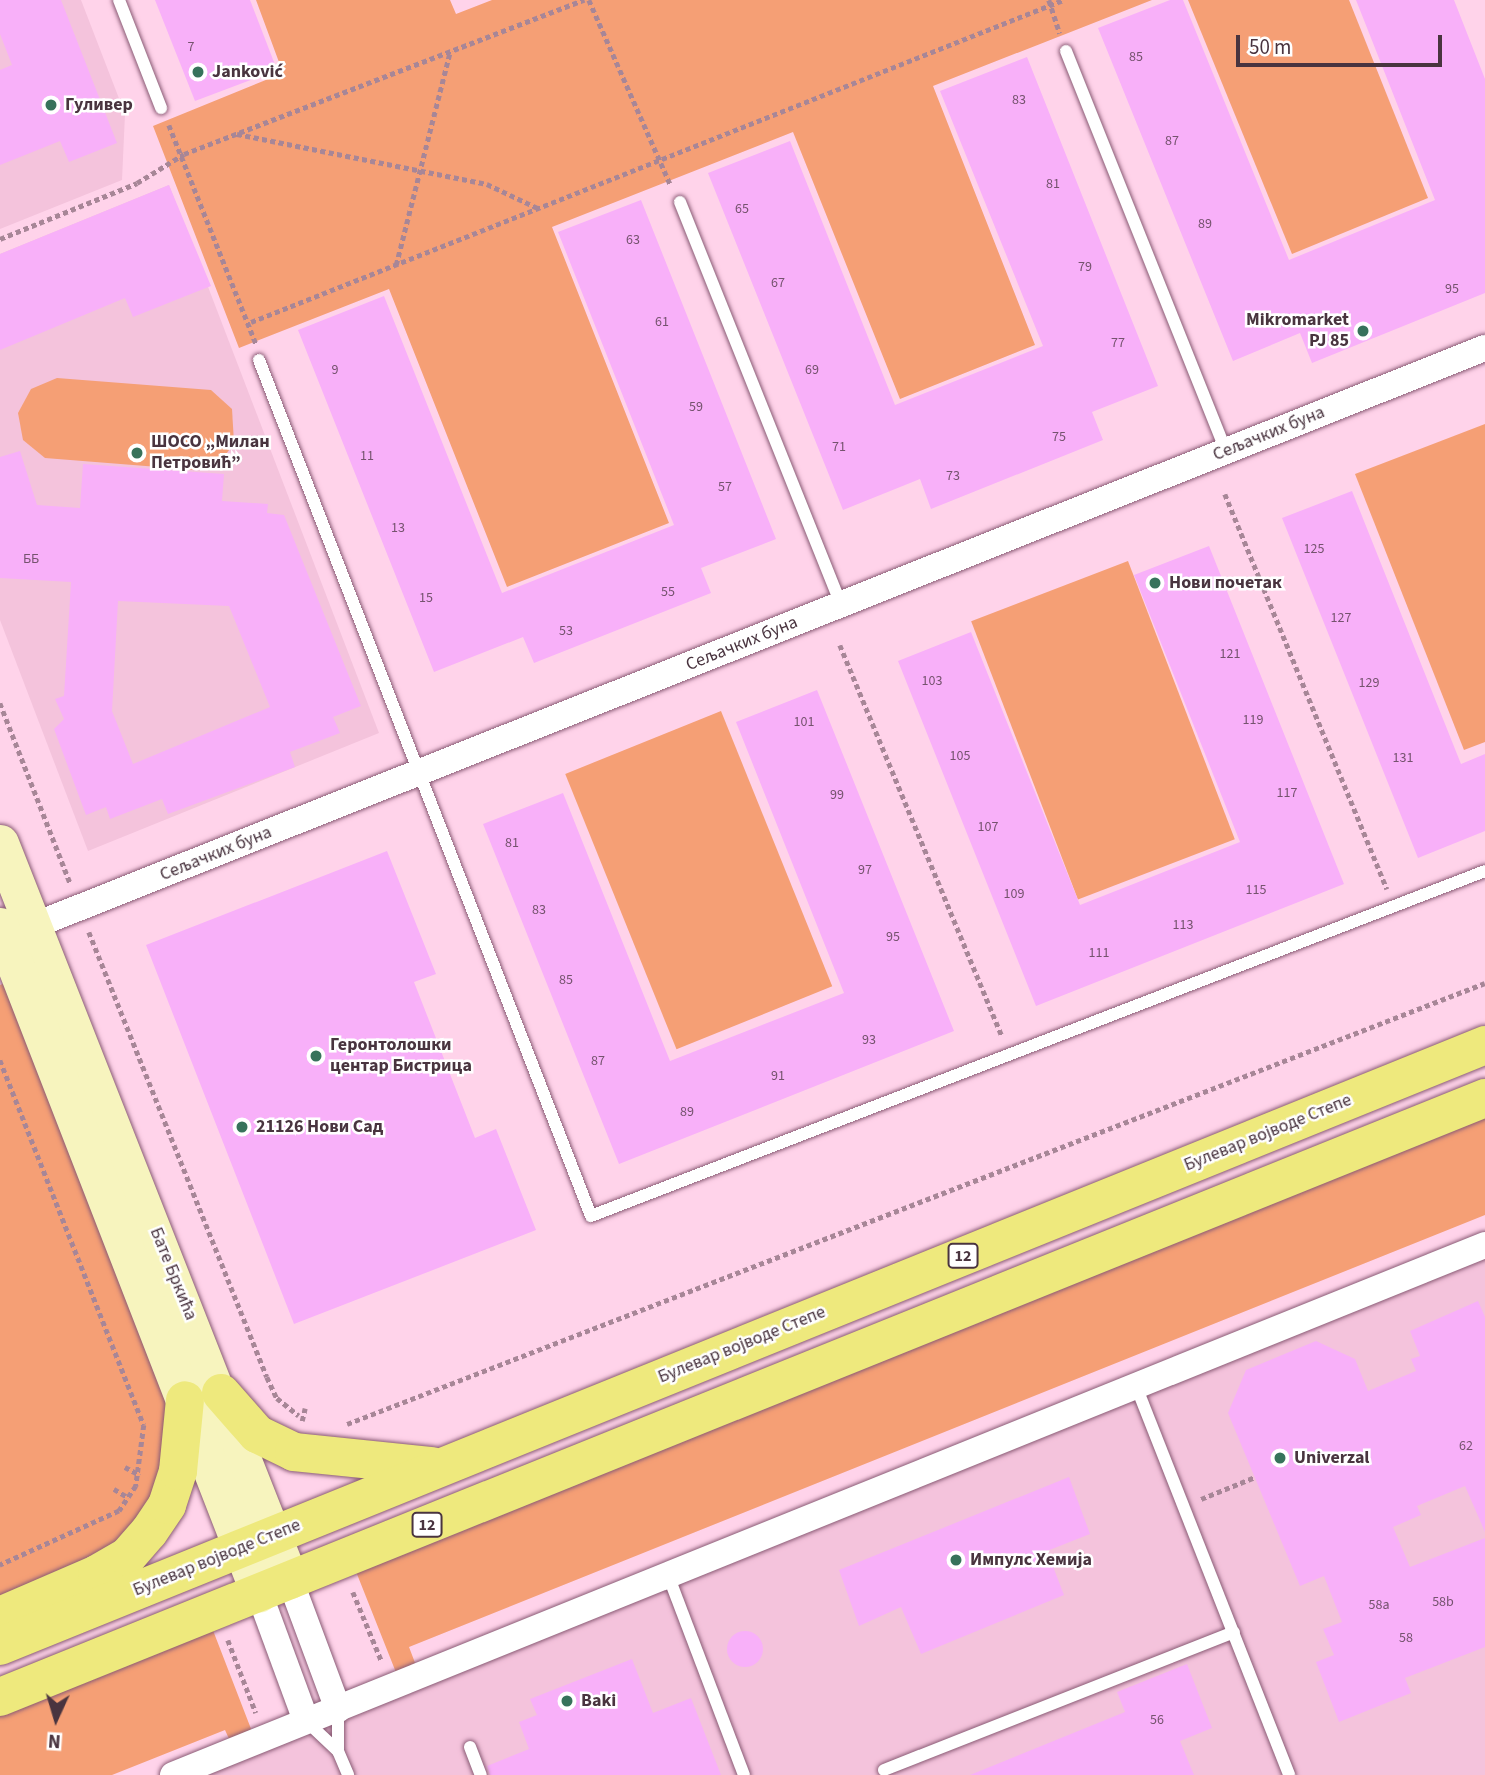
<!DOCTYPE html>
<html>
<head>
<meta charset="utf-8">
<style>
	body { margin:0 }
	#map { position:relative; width:1485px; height:1775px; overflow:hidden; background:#ffd3ea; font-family:"Source Sans 3",sans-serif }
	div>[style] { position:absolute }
	.built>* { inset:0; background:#f4c3dc }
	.green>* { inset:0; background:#f59f75; transform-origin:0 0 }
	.building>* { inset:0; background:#f8b0f9 }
	.round { border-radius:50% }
	.path>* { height:4.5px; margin-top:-2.25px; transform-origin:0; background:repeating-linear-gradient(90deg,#a78697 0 5px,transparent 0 8.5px) }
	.roads { filter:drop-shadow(0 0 2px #8a5b75) drop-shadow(0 0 2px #8a5b75) }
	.lane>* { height:12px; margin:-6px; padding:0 6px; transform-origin:6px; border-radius:6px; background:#fff }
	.street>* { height:26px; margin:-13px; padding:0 13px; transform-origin:13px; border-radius:13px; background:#fff }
	.secondary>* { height:37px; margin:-18.5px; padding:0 18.5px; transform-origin:18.5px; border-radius:18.5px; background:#f7f4be }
	.primary>* { height:38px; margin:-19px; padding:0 19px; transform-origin:19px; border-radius:19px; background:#eee97d }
	.dots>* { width:19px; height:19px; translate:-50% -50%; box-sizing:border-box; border:4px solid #fff; border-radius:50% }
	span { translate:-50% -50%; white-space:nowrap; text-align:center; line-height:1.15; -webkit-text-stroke:5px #fff; paint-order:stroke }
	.number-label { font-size:14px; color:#75536e }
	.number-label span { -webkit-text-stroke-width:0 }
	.shield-label span { padding:2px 5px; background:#fff; border:2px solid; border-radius:5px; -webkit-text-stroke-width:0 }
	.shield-label { font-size:16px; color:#49343f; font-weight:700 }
	.poi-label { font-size:18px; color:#49343f; font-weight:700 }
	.left { translate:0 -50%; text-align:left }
	.right { translate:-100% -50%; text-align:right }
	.street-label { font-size:18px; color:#49343f }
	.north { position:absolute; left:21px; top:1684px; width:70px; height:70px; -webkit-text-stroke:5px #fff; paint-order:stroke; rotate:184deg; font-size:19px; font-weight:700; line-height:28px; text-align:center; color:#49343f }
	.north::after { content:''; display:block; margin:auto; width:24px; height:32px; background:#49343f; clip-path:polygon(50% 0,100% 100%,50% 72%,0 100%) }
	.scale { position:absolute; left:1236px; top:35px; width:206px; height:32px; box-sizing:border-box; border:4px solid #49343f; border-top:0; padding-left:9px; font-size:21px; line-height:24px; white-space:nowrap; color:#49343f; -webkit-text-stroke:5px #fff; paint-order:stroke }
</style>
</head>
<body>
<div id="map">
	<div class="built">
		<div style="clip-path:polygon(0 0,81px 0,125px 114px,122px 180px,0 229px)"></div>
		<div style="clip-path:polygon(169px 185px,379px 733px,88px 851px,0 620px,0 254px)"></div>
		<div style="clip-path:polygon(1485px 1254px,1485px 1775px,192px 1775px)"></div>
	</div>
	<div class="green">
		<div style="clip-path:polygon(256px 0,450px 0,456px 14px,492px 0,1152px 0,933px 86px,1035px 345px,900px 399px,793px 132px,552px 227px,669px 523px,507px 587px,389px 289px,239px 348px,153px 126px,283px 73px)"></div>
		<div style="clip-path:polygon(1188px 0,1349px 0,1428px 198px,1292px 254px)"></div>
		<div style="clip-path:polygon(57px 378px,211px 390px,232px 409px,234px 443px,222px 460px,196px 470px,45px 458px,23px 440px,18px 413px,31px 389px)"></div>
		<div style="clip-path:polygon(1485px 424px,1485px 742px,1464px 750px,1355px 474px)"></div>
		<div style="left:1128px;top:561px;width:298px;height:168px;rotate:69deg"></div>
		<div style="left:721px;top:711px;width:297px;height:168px;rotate:68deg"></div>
		<div style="clip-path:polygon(14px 980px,178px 1402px,159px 1491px,107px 1554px,0 1601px,0 985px)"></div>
		<div style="clip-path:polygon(1485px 1105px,1485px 1215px,409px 1647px,417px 1668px,397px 1675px,353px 1564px)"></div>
		<div style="clip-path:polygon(209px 1620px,253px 1734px,231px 1743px,225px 1730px,112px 1775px,0 1775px,0 1705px)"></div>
	</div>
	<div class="building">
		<div style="clip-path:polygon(0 0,61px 0,117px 143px,69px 162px,60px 141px,0 165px,0 70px,12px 65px,0 34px)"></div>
		<div style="clip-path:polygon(155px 0,250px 0,277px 70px,195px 101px)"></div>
		<div style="clip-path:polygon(1170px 0,1183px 0,1289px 260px,1435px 200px,1356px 0,1454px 0,1485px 79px,1485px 293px,1312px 363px,1300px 333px,1233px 361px,1098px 28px)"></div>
		<div style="clip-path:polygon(1027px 57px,1158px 386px,1092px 412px,1103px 440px,931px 509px,920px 479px,843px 510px,708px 173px,790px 141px,895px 405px,1043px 346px,940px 91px)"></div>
		<div style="clip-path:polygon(169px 185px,211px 286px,133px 317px,125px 298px,0 350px,0 254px)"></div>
		<div style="clip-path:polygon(641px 200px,776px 539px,701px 568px,711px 593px,534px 663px,523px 637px,434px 672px,298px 330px,384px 296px,502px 593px,674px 525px,558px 232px)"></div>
		<div style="clip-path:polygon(evenodd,20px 451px,37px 505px,80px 508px,83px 464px,224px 474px,222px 501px,268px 504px,267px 513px,284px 515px,361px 706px,333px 717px,340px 733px,290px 752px,295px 767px,168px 814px,162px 799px,110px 819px,106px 807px,86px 815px,54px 729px,64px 719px,55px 699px,64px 696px,71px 582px,0 578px,0 457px,20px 451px,118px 601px,229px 606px,270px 707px,133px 764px,112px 711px,118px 601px)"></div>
		<div style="clip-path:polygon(1352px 491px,1461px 764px,1485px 754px,1485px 831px,1418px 858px,1282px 518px)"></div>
		<div style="clip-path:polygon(1209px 546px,1344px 884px,1036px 1006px,898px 661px,971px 632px,1080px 905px,1240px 842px,1134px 575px)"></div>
		<div style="clip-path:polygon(817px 690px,954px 1031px,619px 1164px,483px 824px,563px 793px,670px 1061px,844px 993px,736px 722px)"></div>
		<div style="clip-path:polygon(387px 851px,436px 974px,414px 982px,475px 1138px,496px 1129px,536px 1230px,294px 1324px,146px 945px)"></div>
		<div style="clip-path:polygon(1478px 1301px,1485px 1317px,1485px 1532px,1465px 1486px,1417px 1506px,1421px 1515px,1393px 1527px,1410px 1567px,1485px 1538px,1485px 1647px,1405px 1678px,1411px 1693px,1339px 1722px,1316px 1662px,1334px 1655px,1323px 1629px,1342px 1622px,1324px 1576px,1300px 1586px,1228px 1413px,1246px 1370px,1316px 1341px,1355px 1359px,1368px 1391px,1416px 1371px,1411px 1359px,1420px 1356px,1410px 1331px)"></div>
		<div style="clip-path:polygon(1069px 1477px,1090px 1534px,1047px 1551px,1064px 1595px,921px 1654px,901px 1607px,859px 1626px,839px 1570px)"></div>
		<div class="round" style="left:727px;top:1631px;width:36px;height:36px"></div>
		<div style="clip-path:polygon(632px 1659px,653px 1713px,691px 1698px,721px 1775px,490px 1775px,487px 1766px,529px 1749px,519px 1722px,537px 1715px,530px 1699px)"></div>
		<div style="clip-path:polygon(1187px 1664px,1212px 1728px,1180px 1741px,1194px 1775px,970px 1775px,1125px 1712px,1117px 1692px)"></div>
	</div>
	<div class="path">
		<div style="left:589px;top:0;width:203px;rotate:66.2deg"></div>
		<div style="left:1049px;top:0;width:35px;rotate:72deg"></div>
		<div style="left:169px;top:125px;width:236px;rotate:68.3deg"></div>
		<div style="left:237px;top:134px;width:255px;rotate:11.3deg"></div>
		<div style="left:487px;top:184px;width:59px;rotate:25.3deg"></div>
		<div style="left:0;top:239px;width:148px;rotate:-22.2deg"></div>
		<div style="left:137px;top:183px;width:55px;rotate:-31.7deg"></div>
		<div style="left:184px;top:154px;width:429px;rotate:-21.1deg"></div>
		<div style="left:396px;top:265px;width:221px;rotate:-75.8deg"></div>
		<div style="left:251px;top:322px;width:874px;rotate:-21.63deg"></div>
		<div style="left:1225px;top:494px;width:427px;rotate:67.7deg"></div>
		<div style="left:840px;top:645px;width:424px;rotate:67.5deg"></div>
		<div style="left:0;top:703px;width:195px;rotate:68.7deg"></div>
		<div style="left:89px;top:932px;width:479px;rotate:68.2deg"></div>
		<div style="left:267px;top:1377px;width:23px;rotate:65deg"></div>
		<div style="left:277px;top:1398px;width:28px;rotate:39deg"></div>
		<div style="left:0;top:1060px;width:392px;rotate:68.5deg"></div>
		<div style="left:144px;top:1425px;width:62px;rotate:97.5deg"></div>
		<div style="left:136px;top:1486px;width:30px;rotate:124deg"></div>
		<div style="left:119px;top:1511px;width:131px;rotate:155.6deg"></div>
		<div style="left:302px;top:1421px;width:13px;rotate:-77deg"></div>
		<div style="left:347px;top:1424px;width:1220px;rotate:-21.18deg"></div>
		<div style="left:125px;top:1467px;width:17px;rotate:28deg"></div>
		<div style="left:114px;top:1489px;width:17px;rotate:31deg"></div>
		<div style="left:1201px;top:1499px;width:58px;rotate:-22.2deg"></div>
		<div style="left:353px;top:1592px;width:76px;rotate:67.5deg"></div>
		<div style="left:228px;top:1640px;width:78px;rotate:69deg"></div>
	</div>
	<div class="roads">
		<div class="lane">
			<div style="left:119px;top:0;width:116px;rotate:68.7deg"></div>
			<div style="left:1066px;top:51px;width:431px;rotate:68.2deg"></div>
			<div style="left:680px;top:202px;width:434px;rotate:68.2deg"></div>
			<div style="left:259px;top:360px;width:918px;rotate:68.8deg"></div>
			<div style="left:591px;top:1216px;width:958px;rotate:-21.1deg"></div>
			<div style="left:1136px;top:1386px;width:418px;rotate:68.5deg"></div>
			<div style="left:668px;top:1575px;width:214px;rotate:69.2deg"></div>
			<div style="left:306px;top:1721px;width:44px;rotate:43.2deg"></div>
			<div style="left:338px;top:1751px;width:42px;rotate:-90deg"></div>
			<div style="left:470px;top:1747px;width:30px;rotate:69deg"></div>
			<div style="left:338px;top:1751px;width:26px;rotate:67deg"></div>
			<div style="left:884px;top:1770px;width:376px;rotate:-21.5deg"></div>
		</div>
		<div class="street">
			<div style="left:18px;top:932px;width:1579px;rotate:-21.71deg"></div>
			<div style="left:290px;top:1580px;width:138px;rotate:69.6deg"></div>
			<div style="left:259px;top:1593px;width:136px;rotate:69.8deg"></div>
			<div style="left:173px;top:1775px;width:1415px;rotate:-22deg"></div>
		</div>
		<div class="secondary">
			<div style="left:0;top:843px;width:792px;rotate:68.52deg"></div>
			<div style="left:0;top:926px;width:716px;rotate:68.78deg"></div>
		</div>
		<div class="primary">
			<div style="left:221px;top:1393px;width:55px;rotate:48.7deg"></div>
			<div style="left:257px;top:1434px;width:41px;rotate:25.9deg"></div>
			<div style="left:294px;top:1452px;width:139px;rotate:5.8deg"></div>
			<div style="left:0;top:1616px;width:106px;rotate:-23.4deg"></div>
			<div style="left:97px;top:1574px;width:34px;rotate:-30deg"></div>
			<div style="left:127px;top:1557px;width:33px;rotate:-49deg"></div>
			<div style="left:149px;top:1532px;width:32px;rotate:-56deg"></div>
			<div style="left:167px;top:1505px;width:36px;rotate:-72deg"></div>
			<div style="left:178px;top:1471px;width:71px;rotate:-84.4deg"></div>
			<div style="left:0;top:1646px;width:1602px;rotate:-22.03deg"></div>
			<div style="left:0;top:1697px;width:1601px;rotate:-21.97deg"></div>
		</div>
	</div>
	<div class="dots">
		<div style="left:198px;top:72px;background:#37725b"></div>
		<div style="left:51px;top:105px;background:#37725b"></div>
		<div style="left:1363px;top:331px;background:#37725b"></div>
		<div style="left:137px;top:453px;background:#37725b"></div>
		<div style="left:1155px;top:583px;background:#37725b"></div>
		<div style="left:316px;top:1056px;background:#37725b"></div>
		<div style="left:242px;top:1127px;background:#37725b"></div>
		<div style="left:1280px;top:1458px;background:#37725b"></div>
		<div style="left:956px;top:1560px;background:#37725b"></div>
		<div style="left:567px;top:1701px;background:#37725b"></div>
	</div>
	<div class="number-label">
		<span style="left:191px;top:47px">7</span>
		<span style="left:1136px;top:57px">85</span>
		<span style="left:1019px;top:100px">83</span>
		<span style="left:1172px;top:141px">87</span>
		<span style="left:1053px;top:184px">81</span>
		<span style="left:742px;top:209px">65</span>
		<span style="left:1205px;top:224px">89</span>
		<span style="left:633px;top:240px">63</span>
		<span style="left:1085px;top:267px">79</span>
		<span style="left:778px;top:283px">67</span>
		<span style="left:1452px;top:289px">95</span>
		<span style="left:662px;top:322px">61</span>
		<span style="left:1118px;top:343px">77</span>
		<span style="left:335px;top:370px">9</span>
		<span style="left:812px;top:370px">69</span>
		<span style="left:696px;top:407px">59</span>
		<span style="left:1059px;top:437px">75</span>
		<span style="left:839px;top:447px">71</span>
		<span style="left:367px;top:456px">11</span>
		<span style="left:953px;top:476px">73</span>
		<span style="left:725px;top:487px">57</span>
		<span style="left:398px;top:528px">13</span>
		<span style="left:1314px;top:549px">125</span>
		<span style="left:31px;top:559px">ББ</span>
		<span style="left:668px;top:592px">55</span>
		<span style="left:426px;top:598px">15</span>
		<span style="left:1341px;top:618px">127</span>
		<span style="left:566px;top:631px">53</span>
		<span style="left:1230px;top:654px">121</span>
		<span style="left:932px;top:681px">103</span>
		<span style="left:1369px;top:683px">129</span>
		<span style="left:1253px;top:720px">119</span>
		<span style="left:804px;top:722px">101</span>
		<span style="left:960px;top:756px">105</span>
		<span style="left:1403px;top:758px">131</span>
		<span style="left:1287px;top:793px">117</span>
		<span style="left:837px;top:795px">99</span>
		<span style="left:988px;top:827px">107</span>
		<span style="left:512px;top:843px">81</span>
		<span style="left:865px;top:870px">97</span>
		<span style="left:1256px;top:890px">115</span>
		<span style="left:1014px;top:894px">109</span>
		<span style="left:539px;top:910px">83</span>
		<span style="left:1183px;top:925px">113</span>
		<span style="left:893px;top:937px">95</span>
		<span style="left:1099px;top:953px">111</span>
		<span style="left:566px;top:980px">85</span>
		<span style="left:869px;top:1040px">93</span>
		<span style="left:598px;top:1061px">87</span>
		<span style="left:778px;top:1076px">91</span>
		<span style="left:687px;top:1112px">89</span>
		<span style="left:1466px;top:1446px">62</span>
		<span style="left:1443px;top:1602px">58b</span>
		<span style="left:1379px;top:1605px">58a</span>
		<span style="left:1406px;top:1638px">58</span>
		<span style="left:1157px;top:1720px">56</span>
	</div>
	<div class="shield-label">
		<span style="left:963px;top:1256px">12</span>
		<span style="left:427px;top:1525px">12</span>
	</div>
	<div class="poi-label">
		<span class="left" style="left:212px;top:72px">Janković</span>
		<span class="left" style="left:65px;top:105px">Гуливер</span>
		<span class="right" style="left:1349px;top:331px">Mikromarket<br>PJ 85</span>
		<span class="left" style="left:151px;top:453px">ШОСО „Милан<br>Петровић”</span>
		<span class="left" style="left:1169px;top:583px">Нови почетак</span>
		<span class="left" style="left:330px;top:1056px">Геронтолошки<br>центар Бистрица</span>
		<span class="left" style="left:256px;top:1127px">21126 Нови Сад</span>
		<span class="left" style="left:1294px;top:1458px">Univerzal</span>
		<span class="left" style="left:970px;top:1560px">Импулс Хемија</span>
		<span class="left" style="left:581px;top:1701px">Baki</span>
	</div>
	<div class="street-label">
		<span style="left:1269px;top:434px;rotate:-22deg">Сељачких буна</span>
		<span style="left:742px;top:644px;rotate:-22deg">Сељачких буна</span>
		<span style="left:216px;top:854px;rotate:-22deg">Сељачких буна</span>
		<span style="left:1268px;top:1133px;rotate:-22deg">Булевар војводе Степе</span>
		<span style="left:173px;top:1274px;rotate:68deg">Бате Бркића</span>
		<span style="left:742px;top:1345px;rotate:-22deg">Булевар војводе Степе</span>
		<span style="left:217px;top:1558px;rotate:-22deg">Булевар војводе Степе</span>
	</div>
	<div class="north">N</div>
	<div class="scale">50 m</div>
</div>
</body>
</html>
